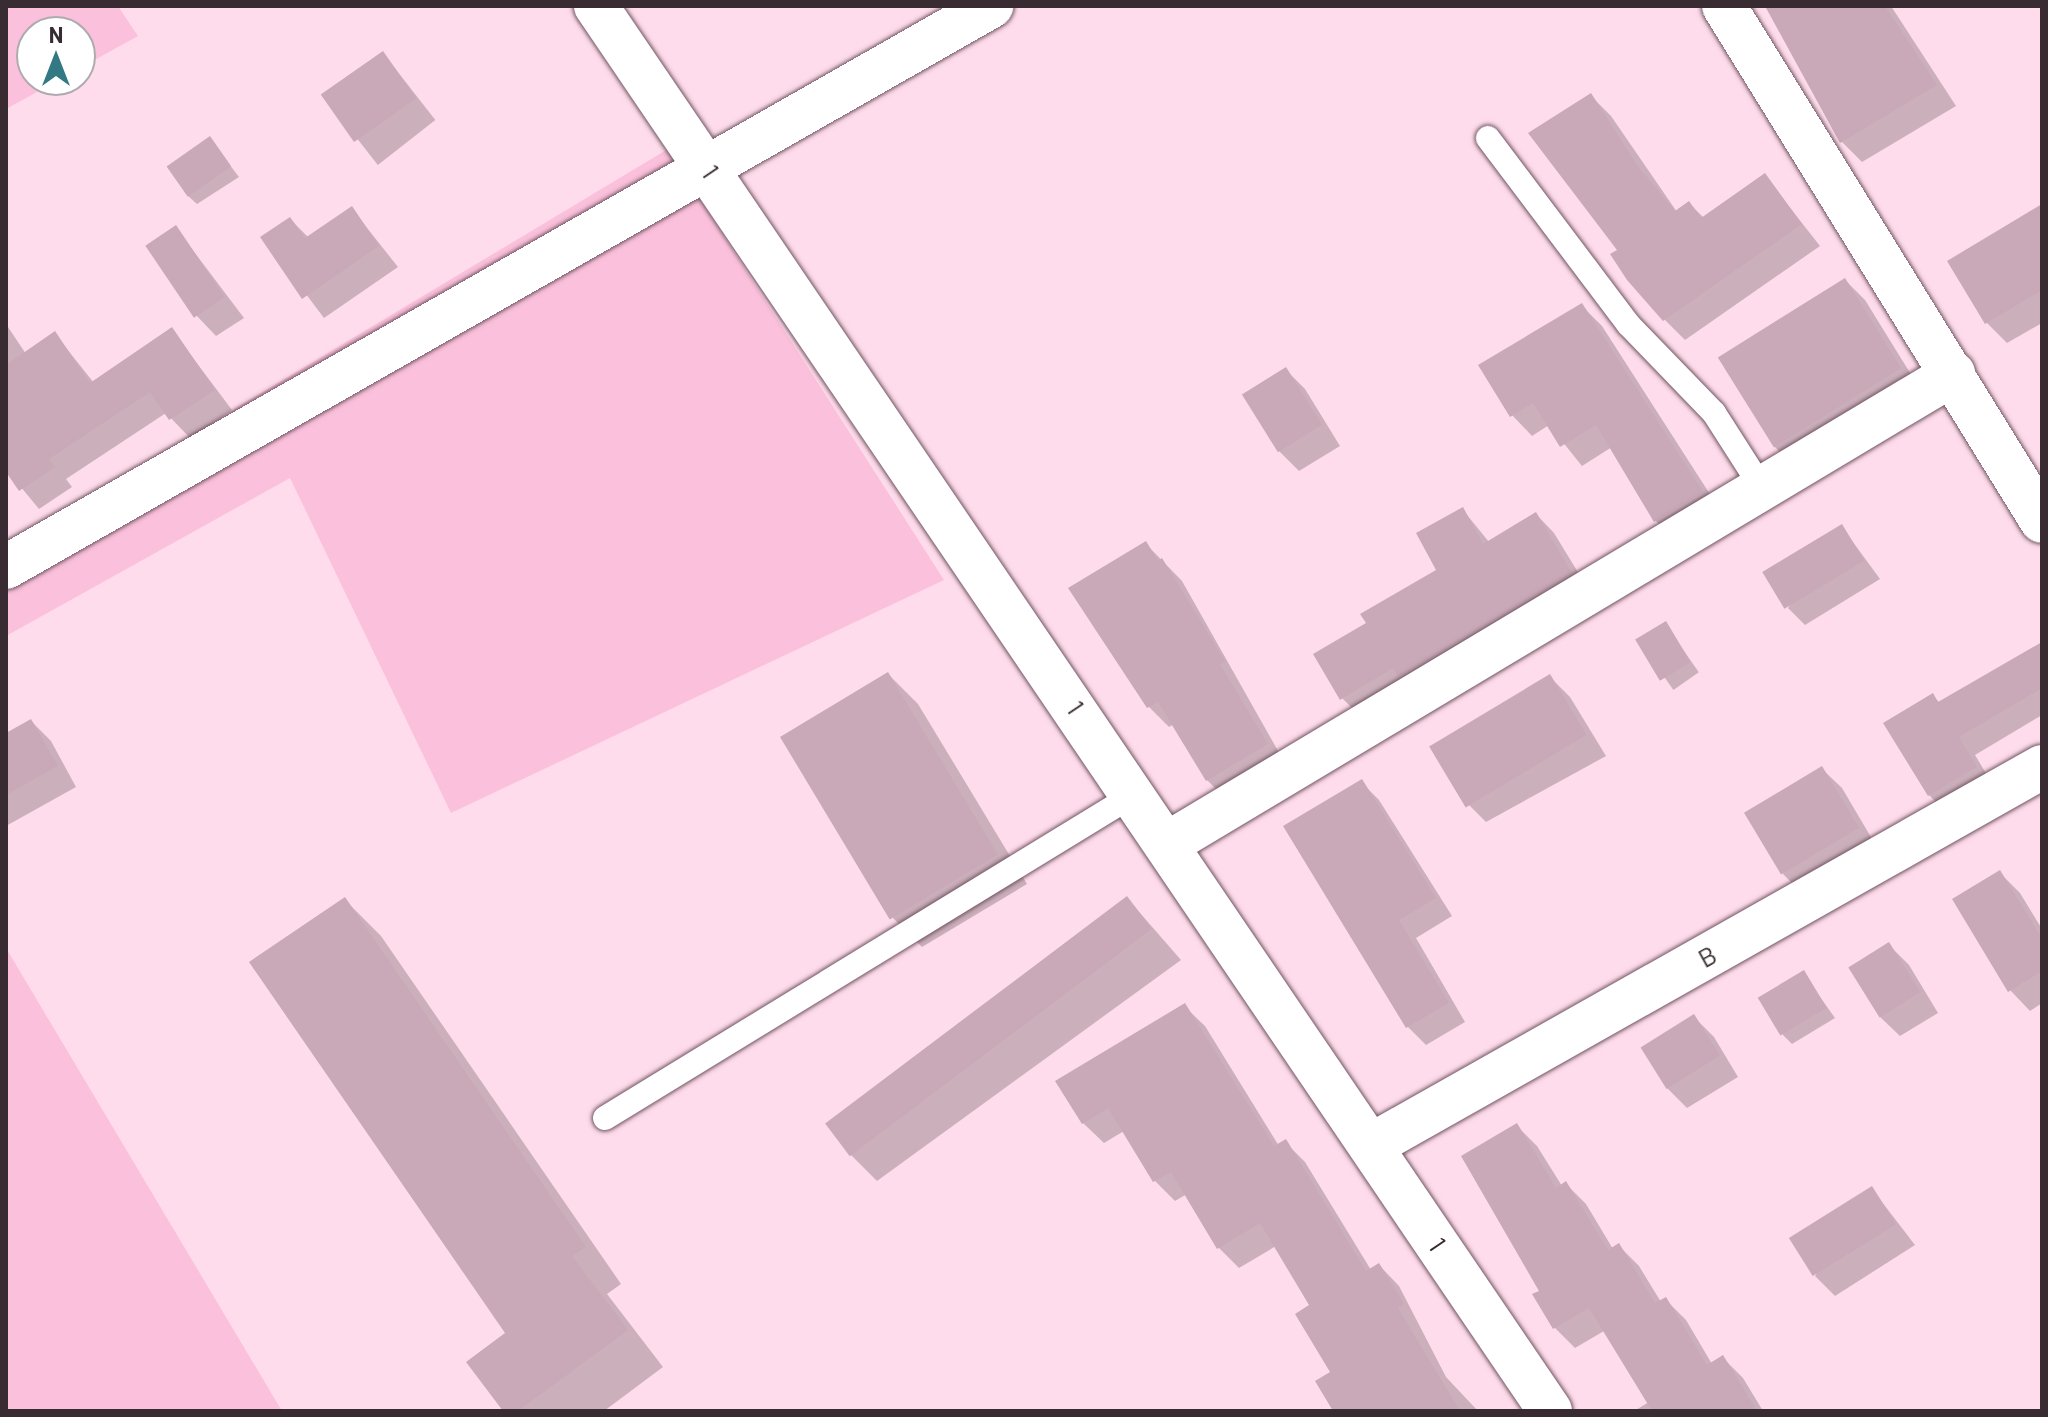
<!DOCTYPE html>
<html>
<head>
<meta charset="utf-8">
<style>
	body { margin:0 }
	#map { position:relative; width:2048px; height:1417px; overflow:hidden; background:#fedceb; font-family:Barlow,sans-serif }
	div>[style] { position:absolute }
	.green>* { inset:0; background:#fbc1dc }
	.shadow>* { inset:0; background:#0003; transform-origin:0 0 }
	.building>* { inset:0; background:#c9a8b7; transform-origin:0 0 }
	.roads { filter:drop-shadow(0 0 2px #715461) drop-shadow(0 0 2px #715461) }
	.lane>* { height:24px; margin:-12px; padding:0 12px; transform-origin:12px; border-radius:12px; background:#fff }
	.street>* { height:44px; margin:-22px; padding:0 22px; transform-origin:22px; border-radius:22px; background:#fff }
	span { translate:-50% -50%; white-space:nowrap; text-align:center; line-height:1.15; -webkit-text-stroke:7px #fff; paint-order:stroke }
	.street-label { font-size:26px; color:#382b31 }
	.frame { position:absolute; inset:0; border:8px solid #382b31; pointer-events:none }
	.north { position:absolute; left:16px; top:16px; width:80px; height:80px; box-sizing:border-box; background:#fff; border:2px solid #afaaad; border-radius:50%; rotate:0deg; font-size:22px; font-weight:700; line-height:32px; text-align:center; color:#382b31 }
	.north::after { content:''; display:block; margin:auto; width:28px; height:36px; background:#327983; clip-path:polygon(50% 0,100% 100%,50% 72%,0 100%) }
</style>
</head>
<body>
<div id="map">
	<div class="green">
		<div style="clip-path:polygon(6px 6px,118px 6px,138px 36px,80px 68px,80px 32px,32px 32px,32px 80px,59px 80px,6px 109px)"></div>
		<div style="clip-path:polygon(668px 149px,944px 580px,451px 813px,290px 478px,6px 636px,6px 546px)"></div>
		<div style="clip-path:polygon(6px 948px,282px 1411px,6px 1411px)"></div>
	</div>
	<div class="shadow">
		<div style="clip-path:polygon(1766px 6px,1891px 6px,1956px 106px,1862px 162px,1842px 142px)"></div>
		<div style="left:383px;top:53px;width:85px;height:73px;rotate:52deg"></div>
		<div style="clip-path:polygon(1591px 96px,1611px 116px,1677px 212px,1689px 203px,1704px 218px,1765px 176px,1820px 246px,1685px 340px,1665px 320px,1620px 250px)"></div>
		<div style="clip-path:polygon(210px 139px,239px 177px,197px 204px,187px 195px)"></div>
		<div style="clip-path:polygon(2042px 206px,2042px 323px,2007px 343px,1987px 323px,1950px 262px)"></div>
		<div style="clip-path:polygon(352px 209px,398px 267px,324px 318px,263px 237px,290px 219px,309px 238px)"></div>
		<div style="clip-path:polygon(176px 228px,244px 318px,216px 336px,196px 315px)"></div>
		<div style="clip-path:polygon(1845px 280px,1865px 300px,1920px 389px,1794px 466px,1774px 446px,1719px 358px)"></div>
		<div style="clip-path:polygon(1582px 306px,1602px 326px,1722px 513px,1676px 541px,1656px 521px,1612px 447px,1582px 466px,1549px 425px,1532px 436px,1512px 415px)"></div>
		<div style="clip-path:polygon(6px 324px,26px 354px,55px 334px,94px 383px,172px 330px,232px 410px,190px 438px,166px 413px,66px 479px,72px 487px,39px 509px,6px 469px)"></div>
		<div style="clip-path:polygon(1285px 369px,1305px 389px,1340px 446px,1299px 471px,1279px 451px)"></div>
		<div style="clip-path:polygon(1463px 510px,1489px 542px,1536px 514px,1554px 533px,1590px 592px,1361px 717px,1342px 698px,1368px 624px,1439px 570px)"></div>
		<div style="clip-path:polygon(1842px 527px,1880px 579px,1805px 625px,1788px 608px)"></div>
		<div style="clip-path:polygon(1146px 544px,1182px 581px,1286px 765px,1227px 800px,1207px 780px,1174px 724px,1169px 727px,1149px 707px)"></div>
		<div style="left:1665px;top:624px;width:59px;height:31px;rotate:55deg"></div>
		<div style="clip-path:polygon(2042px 654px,2042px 715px,1975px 755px,1993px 785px,1947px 813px,1929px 795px,1932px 695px,1941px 704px)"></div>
		<div style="clip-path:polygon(888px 674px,918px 704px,1027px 884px,922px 947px,892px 917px)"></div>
		<div style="clip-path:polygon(1550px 677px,1570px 697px,1606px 756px,1486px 822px,1466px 802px)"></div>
		<div style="clip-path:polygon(31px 721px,51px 741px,76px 787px,6px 826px,6px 735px)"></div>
		<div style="clip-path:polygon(1821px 768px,1842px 788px,1878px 849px,1803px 894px,1783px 874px)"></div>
		<div style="clip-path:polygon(1361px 782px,1379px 800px,1452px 916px,1416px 938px,1465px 1022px,1426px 1045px,1408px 1027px,1286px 827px)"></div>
		<div style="clip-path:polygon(2000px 873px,2020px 893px,2042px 929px,2042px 1003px,2030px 1011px,2010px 990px)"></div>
		<div style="clip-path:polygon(1127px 898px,1181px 960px,877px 1181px,847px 1151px)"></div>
		<div style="clip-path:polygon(345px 900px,381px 936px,621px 1284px,607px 1294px,663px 1367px,604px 1411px,505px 1411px,508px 1333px)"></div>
		<div style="clip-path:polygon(1889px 945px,1909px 965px,1938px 1013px,1900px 1036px,1879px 1016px)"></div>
		<div style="clip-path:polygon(1803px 973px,1835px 1018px,1792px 1044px,1782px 1034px)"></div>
		<div style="clip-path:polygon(1184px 1006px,1205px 1026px,1279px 1146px,1285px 1142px,1305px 1162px,1371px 1270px,1379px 1265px,1399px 1286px,1446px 1377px,1478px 1411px,1336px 1411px,1333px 1372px,1312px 1306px,1276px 1246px,1239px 1268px,1219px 1248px,1187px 1194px,1175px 1201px,1155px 1181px,1124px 1131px,1104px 1143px,1083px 1123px)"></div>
		<div style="clip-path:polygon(1693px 1016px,1714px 1037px,1738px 1077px,1687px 1108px,1667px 1088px)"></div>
		<div style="clip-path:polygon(1517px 1126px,1537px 1146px,1562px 1186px,1566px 1184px,1586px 1204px,1613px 1249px,1618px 1245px,1639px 1266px,1661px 1302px,1665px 1299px,1686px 1320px,1712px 1364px,1723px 1358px,1743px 1378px,1763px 1411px,1634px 1411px,1649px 1402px,1604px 1331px,1575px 1348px,1555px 1328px,1542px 1291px)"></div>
		<div style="clip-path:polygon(1872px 1189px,1915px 1245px,1835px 1296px,1815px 1276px)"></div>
	</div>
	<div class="building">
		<div style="clip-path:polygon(1765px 6px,1885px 6px,1937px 85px,1840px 143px)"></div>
		<div style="left:383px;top:51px;width:58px;height:76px;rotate:55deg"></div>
		<div style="clip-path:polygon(1591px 93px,1637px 165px,1675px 211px,1689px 201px,1701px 218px,1765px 173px,1802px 224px,1663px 321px,1627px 280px,1610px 254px,1617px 250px,1528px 133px)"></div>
		<div style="left:210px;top:136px;width:37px;height:53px;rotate:55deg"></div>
		<div style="clip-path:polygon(2042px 204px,2042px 290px,1985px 324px,1947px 261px)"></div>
		<div style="clip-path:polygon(352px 206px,379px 246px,302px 299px,260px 237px,290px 217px,305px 238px)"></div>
		<div style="left:176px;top:225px;width:87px;height:37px;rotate:56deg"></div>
		<div style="left:1845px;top:278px;width:106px;height:150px;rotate:58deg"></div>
		<div style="clip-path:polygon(1582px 303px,1703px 492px,1654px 522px,1596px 425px,1560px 447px,1533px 403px,1510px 417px,1478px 365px)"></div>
		<div style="clip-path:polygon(172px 327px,215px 390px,169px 420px,150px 392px,49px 459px,55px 467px,19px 491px,6px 472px,6px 365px,55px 331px,90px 383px)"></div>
		<div style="left:1286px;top:367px;width:68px;height:52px;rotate:58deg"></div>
		<div style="clip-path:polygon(1463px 507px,1483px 544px,1536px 512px,1572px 573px,1398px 677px,1393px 668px,1340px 700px,1313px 654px,1366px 623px,1360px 614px,1436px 570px,1416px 533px)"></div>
		<div style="left:1842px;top:524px;width:43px;height:93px;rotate:59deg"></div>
		<div style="clip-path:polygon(1146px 541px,1158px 561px,1162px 558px,1225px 661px,1220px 664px,1268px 744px,1206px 781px,1158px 702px,1147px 708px,1068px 588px)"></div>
		<div style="left:1666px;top:621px;width:48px;height:36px;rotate:59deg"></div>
		<div style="clip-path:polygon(2042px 642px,2042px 688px,1959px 737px,1977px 767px,1928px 796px,1883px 723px,1933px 693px,1938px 702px)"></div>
		<div style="left:888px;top:672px;width:213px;height:126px;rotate:59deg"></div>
		<div style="left:1550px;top:674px;width:71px;height:141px;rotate:59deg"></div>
		<div style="clip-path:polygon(31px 719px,58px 766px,6px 795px,6px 733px)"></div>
		<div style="left:1822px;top:766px;width:72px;height:91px;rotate:59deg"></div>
		<div style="clip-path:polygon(1362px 779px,1436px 898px,1399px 920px,1449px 1003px,1406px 1028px,1283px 826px)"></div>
		<div style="clip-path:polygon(2000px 870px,2042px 939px,2042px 971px,2008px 992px,1952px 899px)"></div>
		<div style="left:1127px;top:896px;width:41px;height:378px;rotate:53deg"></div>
		<div style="clip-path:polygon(345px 897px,586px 1247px,572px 1256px,628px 1330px,518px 1411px,503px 1411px,466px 1362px,505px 1333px,249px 962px)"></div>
		<div style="left:1889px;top:942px;width:59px;height:48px;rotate:58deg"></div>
		<div style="left:1804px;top:970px;width:44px;height:54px;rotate:59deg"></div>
		<div style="clip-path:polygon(1185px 1003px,1274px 1146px,1286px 1139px,1366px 1271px,1379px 1263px,1404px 1304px,1398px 1308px,1460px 1411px,1333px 1411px,1315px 1381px,1330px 1372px,1295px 1314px,1309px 1305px,1260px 1223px,1217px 1249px,1171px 1172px,1153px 1182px,1108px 1108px,1082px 1124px,1055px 1081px)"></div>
		<div style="left:1694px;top:1014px;width:49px;height:63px;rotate:58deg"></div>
		<div style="clip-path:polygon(1517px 1123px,1556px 1188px,1566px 1181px,1608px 1250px,1619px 1243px,1655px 1303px,1666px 1297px,1707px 1365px,1723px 1355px,1757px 1411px,1652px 1411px,1589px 1308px,1553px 1329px,1532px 1294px,1539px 1291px,1461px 1156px)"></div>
		<div style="left:1872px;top:1186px;width:45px;height:98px;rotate:58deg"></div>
	</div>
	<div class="roads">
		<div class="lane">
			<div style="left:1488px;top:138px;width:233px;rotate:53deg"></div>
			<div style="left:1628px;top:324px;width:124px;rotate:46deg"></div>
			<div style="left:1714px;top:413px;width:89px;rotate:57.4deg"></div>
			<div style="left:605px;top:1118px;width:621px;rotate:-31.44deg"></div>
		</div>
		<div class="street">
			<div style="left:596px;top:6px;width:1698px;rotate:55.82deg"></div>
			<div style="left:1724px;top:6px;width:605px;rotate:58.31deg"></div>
			<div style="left:6px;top:567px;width:1134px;rotate:-29.66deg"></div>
			<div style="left:1169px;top:843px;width:914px;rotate:-30.89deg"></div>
			<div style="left:1372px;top:1145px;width:769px;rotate:-29.43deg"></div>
		</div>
	</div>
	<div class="street-label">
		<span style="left:711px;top:171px;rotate:56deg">1</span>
		<span style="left:1076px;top:707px;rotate:56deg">1</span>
		<span style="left:1707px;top:956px;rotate:-29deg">B</span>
		<span style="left:1438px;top:1244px;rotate:56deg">1</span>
	</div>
	<div class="frame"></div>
	<div class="north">N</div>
</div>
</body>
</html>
